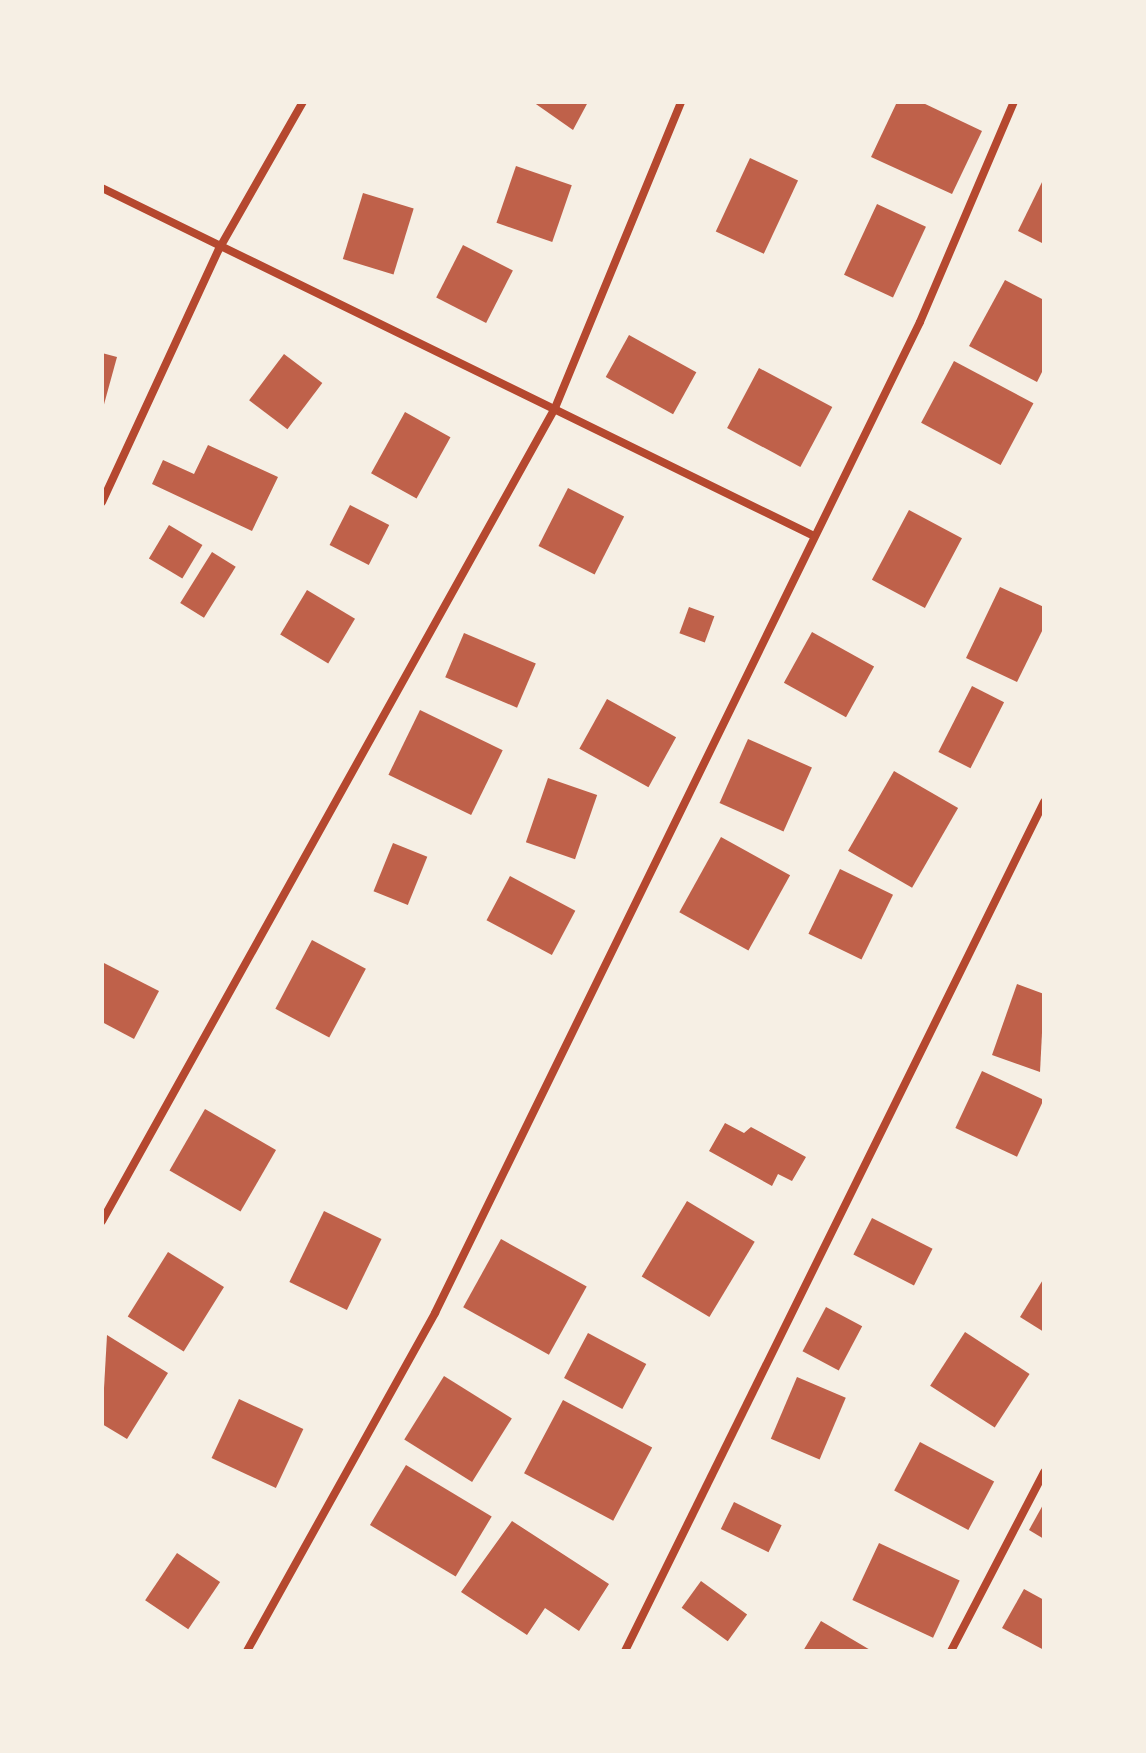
<!DOCTYPE html>
<html>
<head>
<meta charset="utf-8">
<style>
	body { margin:0 }
	#map { position:relative; width:1146px; height:1753px; overflow:hidden; background:#f6efe4; font-family:Poppins,sans-serif }
	div>[style] { position:absolute }
	.building>* { inset:0; background:#bf614a; transform-origin:0 0 }
	.minor>* { height:8px; margin:-4px; padding:0 4px; transform-origin:4px; border-radius:4px; background:#b5482f }
	span { translate:-50% -50%; white-space:nowrap; text-align:center; line-height:1.15; -webkit-text-stroke:8px #f6efe4; paint-order:stroke }
	.frame { position:absolute; inset:0; border:104px solid #f6efe4; pointer-events:none }
</style>
</head>
<body>
<div id="map">
	<div class="building">
		<div style="clip-path:polygon(533px 102px,588px 102px,573px 130px)"></div>
		<div style="clip-path:polygon(897px 102px,921px 102px,982px 131px,952px 194px,871px 157px)"></div>
		<div style="left:750px;top:158px;width:53px;height:81px;rotate:25deg"></div>
		<div style="left:516px;top:166px;width:59px;height:60px;rotate:19deg"></div>
		<div style="clip-path:polygon(1044px 178px,1044px 244px,1018px 231px)"></div>
		<div style="left:363px;top:193px;width:53px;height:69px;rotate:17deg"></div>
		<div style="left:877px;top:204px;width:54px;height:78px;rotate:25deg"></div>
		<div style="left:463px;top:245px;width:56px;height:59px;rotate:27deg"></div>
		<div style="clip-path:polygon(1005px 280px,1044px 300px,1044px 368px,1037px 382px,969px 346px)"></div>
		<div style="left:629px;top:335px;width:77px;height:48px;rotate:29deg"></div>
		<div style="clip-path:polygon(102px 353px,117px 357px,103px 408px,102px 408px)"></div>
		<div style="left:284px;top:354px;width:48px;height:58px;rotate:37deg"></div>
		<div style="left:954px;top:361px;width:90px;height:70px;rotate:28deg"></div>
		<div style="left:759px;top:368px;width:83px;height:68px;rotate:28deg"></div>
		<div style="left:405px;top:412px;width:52px;height:70px;rotate:29deg"></div>
		<div style="clip-path:polygon(208px 445px,278px 477px,252px 531px,152px 484px,163px 460px,194px 474px)"></div>
		<div style="left:568px;top:488px;width:63px;height:65px;rotate:27deg"></div>
		<div style="left:350px;top:505px;width:44px;height:45px;rotate:27deg"></div>
		<div style="left:909px;top:510px;width:60px;height:79px;rotate:28deg"></div>
		<div style="left:169px;top:525px;width:39px;height:39px;rotate:31deg"></div>
		<div style="left:212px;top:552px;width:28px;height:60px;rotate:32deg"></div>
		<div style="clip-path:polygon(1000px 587px,1044px 607px,1044px 627px,1017px 682px,966px 658px)"></div>
		<div style="left:307px;top:590px;width:56px;height:52px;rotate:31deg"></div>
		<div style="left:689px;top:607px;width:27px;height:28px;rotate:20deg"></div>
		<div style="left:812px;top:632px;width:71px;height:58px;rotate:29deg"></div>
		<div style="left:464px;top:633px;width:78px;height:48px;rotate:23deg"></div>
		<div style="left:972px;top:686px;width:36px;height:74px;rotate:27deg"></div>
		<div style="left:607px;top:699px;width:79px;height:57px;rotate:29deg"></div>
		<div style="left:420px;top:710px;width:92px;height:72px;rotate:26deg"></div>
		<div style="left:748px;top:739px;width:70px;height:70px;rotate:24deg"></div>
		<div style="left:894px;top:771px;width:74px;height:92px;rotate:30deg"></div>
		<div style="left:548px;top:778px;width:52px;height:68px;rotate:19deg"></div>
		<div style="left:721px;top:837px;width:79px;height:86px;rotate:29deg"></div>
		<div style="left:393px;top:843px;width:37px;height:52px;rotate:22deg"></div>
		<div style="left:840px;top:869px;width:59px;height:72px;rotate:26deg"></div>
		<div style="left:510px;top:876px;width:74px;height:50px;rotate:28deg"></div>
		<div style="left:312px;top:940px;width:61px;height:78px;rotate:28deg"></div>
		<div style="clip-path:polygon(102px 962px,159px 991px,134px 1039px,102px 1022px)"></div>
		<div style="clip-path:polygon(1017px 984px,1044px 994px,1040px 1072px,992px 1055px)"></div>
		<div style="left:982px;top:1071px;width:68px;height:63px;rotate:25deg"></div>
		<div style="left:205px;top:1109px;width:82px;height:71px;rotate:30deg"></div>
		<div style="clip-path:polygon(725px 1123px,744px 1133px,751px 1127px,806px 1157px,792px 1181px,778px 1174px,772px 1186px,709px 1151px)"></div>
		<div style="left:687px;top:1201px;width:79px;height:88px;rotate:31deg"></div>
		<div style="left:324px;top:1211px;width:64px;height:79px;rotate:26deg"></div>
		<div style="left:872px;top:1218px;width:68px;height:41px;rotate:27deg"></div>
		<div style="left:501px;top:1239px;width:98px;height:78px;rotate:29deg"></div>
		<div style="left:168px;top:1252px;width:66px;height:76px;rotate:32deg"></div>
		<div style="clip-path:polygon(1044px 1278px,1044px 1332px,1020px 1317px)"></div>
		<div style="left:826px;top:1307px;width:41px;height:50px;rotate:28deg"></div>
		<div style="left:965px;top:1332px;width:77px;height:64px;rotate:33deg"></div>
		<div style="left:588px;top:1333px;width:66px;height:51px;rotate:28deg"></div>
		<div style="clip-path:polygon(107px 1335px,168px 1373px,127px 1439px,102px 1424px)"></div>
		<div style="left:444px;top:1376px;width:80px;height:75px;rotate:32deg"></div>
		<div style="left:797px;top:1377px;width:53px;height:67px;rotate:23deg"></div>
		<div style="left:239px;top:1399px;width:71px;height:65px;rotate:25deg"></div>
		<div style="left:563px;top:1400px;width:101px;height:83px;rotate:28deg"></div>
		<div style="left:920px;top:1442px;width:84px;height:55px;rotate:28deg"></div>
		<div style="left:406px;top:1465px;width:100px;height:70px;rotate:31deg"></div>
		<div style="left:734px;top:1502px;width:53px;height:30px;rotate:26deg"></div>
		<div style="clip-path:polygon(1044px 1503px,1044px 1539px,1029px 1530px)"></div>
		<div style="clip-path:polygon(512px 1521px,609px 1584px,579px 1631px,545px 1608px,527px 1635px,461px 1592px)"></div>
		<div style="left:879px;top:1543px;width:89px;height:63px;rotate:25deg"></div>
		<div style="left:177px;top:1553px;width:52px;height:57px;rotate:34deg"></div>
		<div style="left:701px;top:1581px;width:57px;height:33px;rotate:36deg"></div>
		<div style="clip-path:polygon(1024px 1589px,1044px 1600px,1044px 1650px,1002px 1628px)"></div>
		<div style="clip-path:polygon(821px 1621px,872px 1651px,803px 1651px)"></div>
	</div>
	<div class="minor">
		<div style="left:102px;top:188px;width:790px;rotate:26.05deg"></div>
		<div style="left:102px;top:502px;width:279px;rotate:-65.2deg"></div>
		<div style="left:219px;top:249px;width:169px;rotate:-60.3deg"></div>
		<div style="left:102px;top:1221px;width:931px;rotate:-60.87deg"></div>
		<div style="left:555px;top:408px;width:331px;rotate:-67.6deg"></div>
		<div style="left:247px;top:1651px;width:387px;rotate:-60.9deg"></div>
		<div style="left:435px;top:1313px;width:1103px;rotate:-63.92deg"></div>
		<div style="left:920px;top:322px;width:239px;rotate:-66.9deg"></div>
		<div style="left:625px;top:1651px;width:947px;rotate:-63.73deg"></div>
		<div style="left:951px;top:1651px;width:202px;rotate:-62.5deg"></div>
	</div>
	<div class="frame"></div>
</div>
</body>
</html>
